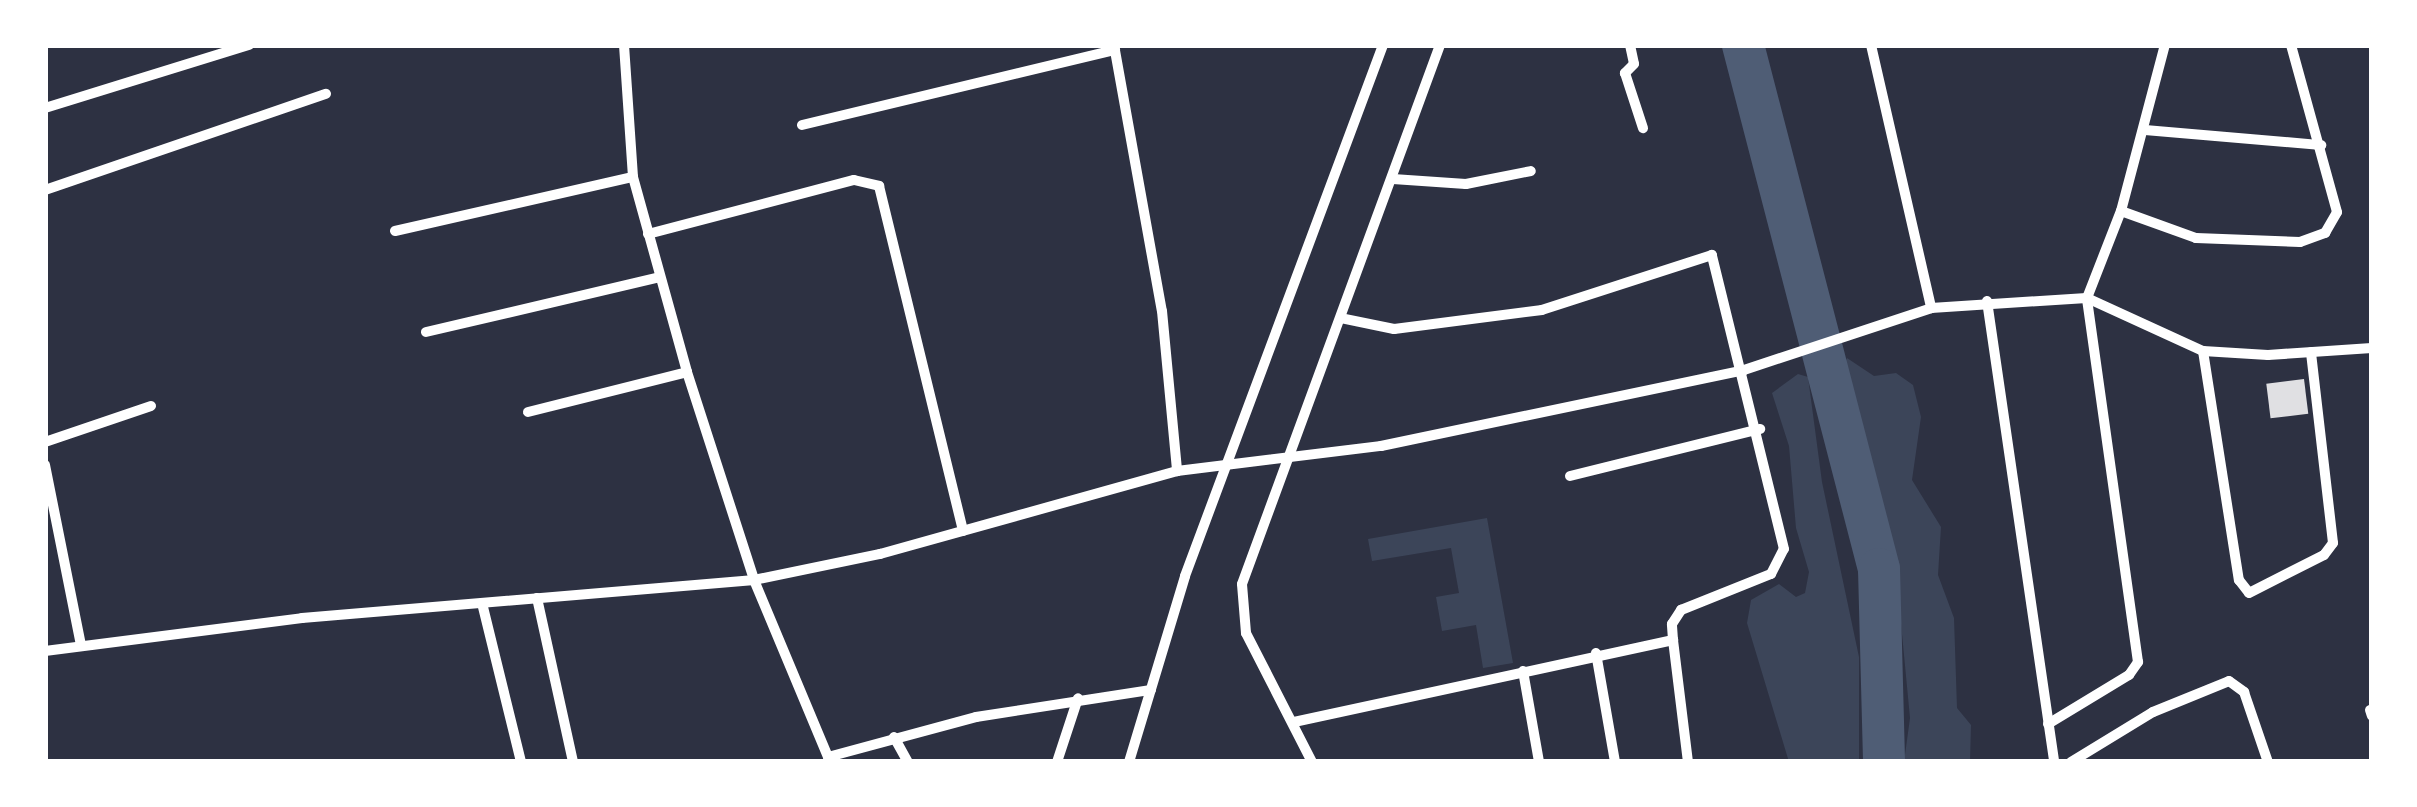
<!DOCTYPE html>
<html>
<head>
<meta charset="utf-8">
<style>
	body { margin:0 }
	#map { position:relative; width:2417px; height:807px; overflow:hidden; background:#2d3142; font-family:Mulish,sans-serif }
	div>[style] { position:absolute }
	.green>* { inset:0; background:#3c4559 }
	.river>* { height:42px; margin:-21px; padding:0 21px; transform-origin:21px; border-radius:21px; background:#4f5d75 }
	.building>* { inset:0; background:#e0e0e3; transform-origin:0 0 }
	.minor>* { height:10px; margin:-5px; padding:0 5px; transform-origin:5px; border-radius:5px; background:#fff }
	span { translate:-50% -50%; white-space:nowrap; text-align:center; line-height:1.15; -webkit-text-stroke:10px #fff; paint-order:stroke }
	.frame { position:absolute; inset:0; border:48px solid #fff; pointer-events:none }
</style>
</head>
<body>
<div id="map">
	<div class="green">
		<div style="clip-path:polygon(1847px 358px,1874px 376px,1896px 373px,1913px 385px,1921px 417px,1912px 480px,1941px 527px,1938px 575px,1954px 618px,1957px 708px,1971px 725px,1970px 762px,1904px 762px,1910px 718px,1896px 571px,1843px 368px)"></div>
		<div style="clip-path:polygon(1798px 374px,1808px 377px,1822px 482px,1859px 657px,1859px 762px,1789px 762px,1747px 623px,1751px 600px,1779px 584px,1796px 597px,1805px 593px,1809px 572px,1796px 528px,1789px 446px,1772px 393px)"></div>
		<div style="clip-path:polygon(1487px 518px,1513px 663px,1483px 668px,1476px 625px,1442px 631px,1436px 597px,1459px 593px,1451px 548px,1372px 561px,1368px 539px)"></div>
	</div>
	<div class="river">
		<div style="left:1743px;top:45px;width:541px;rotate:75.45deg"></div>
		<div style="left:1879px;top:569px;width:193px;rotate:88.5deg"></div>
	</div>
	<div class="building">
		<div style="left:2304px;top:379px;width:35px;height:38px;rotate:83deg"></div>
	</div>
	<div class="minor">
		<div style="left:624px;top:45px;width:132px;rotate:86.1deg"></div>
		<div style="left:633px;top:177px;width:202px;rotate:74.5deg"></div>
		<div style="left:687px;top:372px;width:219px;rotate:72.1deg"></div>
		<div style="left:754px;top:580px;width:197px;rotate:67.3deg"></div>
		<div style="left:1114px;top:45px;width:270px;rotate:79.8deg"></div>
		<div style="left:1162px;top:311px;width:161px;rotate:84.6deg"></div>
		<div style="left:1630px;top:45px;width:19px;rotate:78deg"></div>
		<div style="left:1634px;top:64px;width:13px;rotate:135deg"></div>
		<div style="left:1625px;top:73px;width:58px;rotate:71.9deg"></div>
		<div style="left:1871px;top:45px;width:270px;rotate:77.1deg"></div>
		<div style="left:45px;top:108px;width:214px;rotate:-17.2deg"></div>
		<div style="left:802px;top:125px;width:322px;rotate:-13.5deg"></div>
		<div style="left:2145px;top:130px;width:177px;rotate:4.9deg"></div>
		<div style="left:1393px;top:179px;width:73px;rotate:3.9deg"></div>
		<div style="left:1466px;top:184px;width:66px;rotate:-11.3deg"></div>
		<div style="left:45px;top:190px;width:297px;rotate:-18.9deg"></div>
		<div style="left:2121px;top:211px;width:80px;rotate:19.8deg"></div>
		<div style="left:2196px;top:238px;width:104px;rotate:2.2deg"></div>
		<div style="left:2300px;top:242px;width:27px;rotate:-20deg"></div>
		<div style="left:2325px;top:233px;width:24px;rotate:-60deg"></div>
		<div style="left:2337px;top:212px;width:173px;rotate:-105.4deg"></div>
		<div style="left:395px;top:231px;width:244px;rotate:-12.8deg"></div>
		<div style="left:648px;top:234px;width:213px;rotate:-14.7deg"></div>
		<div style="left:854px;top:180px;width:26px;rotate:13deg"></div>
		<div style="left:879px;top:186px;width:355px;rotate:76.3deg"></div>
		<div style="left:1987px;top:301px;width:466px;rotate:81.7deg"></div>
		<div style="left:426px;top:332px;width:240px;rotate:-13.2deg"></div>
		<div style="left:2203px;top:351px;width:232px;rotate:81.1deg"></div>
		<div style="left:2239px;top:580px;width:16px;rotate:52deg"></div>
		<div style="left:2249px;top:593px;width:84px;rotate:-26.9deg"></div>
		<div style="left:2324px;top:555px;width:15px;rotate:-53deg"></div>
		<div style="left:2333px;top:543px;width:192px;rotate:-96.6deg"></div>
		<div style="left:528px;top:412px;width:164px;rotate:-14.1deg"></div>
		<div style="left:45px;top:442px;width:112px;rotate:-18.8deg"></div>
		<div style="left:45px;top:465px;width:184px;rotate:78.7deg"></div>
		<div style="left:1570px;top:476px;width:196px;rotate:-13.9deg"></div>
		<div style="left:537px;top:598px;width:168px;rotate:77.6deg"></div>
		<div style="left:482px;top:603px;width:164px;rotate:76.2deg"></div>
		<div style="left:1673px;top:640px;width:123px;rotate:83deg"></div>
		<div style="left:45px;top:651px;width:259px;rotate:-7.3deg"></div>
		<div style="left:302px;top:618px;width:454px;rotate:-4.8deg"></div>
		<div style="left:754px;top:580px;width:129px;rotate:-11.7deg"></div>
		<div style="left:880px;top:554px;width:308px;rotate:-15.6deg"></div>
		<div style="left:1177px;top:471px;width:206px;rotate:-7deg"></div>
		<div style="left:1381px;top:446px;width:371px;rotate:-11.8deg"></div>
		<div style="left:1744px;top:370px;width:197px;rotate:-18.3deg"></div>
		<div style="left:1931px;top:308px;width:156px;rotate:-3.7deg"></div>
		<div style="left:2087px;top:298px;width:128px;rotate:24.6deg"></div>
		<div style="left:2203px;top:351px;width:65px;rotate:3.5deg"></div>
		<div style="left:2268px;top:355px;width:104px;rotate:-3.9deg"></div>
		<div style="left:1596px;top:653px;width:111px;rotate:80.1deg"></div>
		<div style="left:1523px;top:671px;width:92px;rotate:80deg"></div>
		<div style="left:2370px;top:710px;width:6px;rotate:72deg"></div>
		<div style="left:1294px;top:722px;width:388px;rotate:-12.2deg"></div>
		<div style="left:1673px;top:640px;width:16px;rotate:-94deg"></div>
		<div style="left:1672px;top:624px;width:17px;rotate:-57deg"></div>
		<div style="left:1681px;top:610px;width:97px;rotate:-21.8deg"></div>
		<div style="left:1771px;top:574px;width:28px;rotate:-63deg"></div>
		<div style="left:1784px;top:549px;width:303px;rotate:-103.8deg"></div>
		<div style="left:1712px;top:255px;width:179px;rotate:162.1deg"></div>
		<div style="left:1542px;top:310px;width:149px;rotate:172.7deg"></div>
		<div style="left:1394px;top:329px;width:54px;rotate:-168.3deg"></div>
		<div style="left:2048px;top:724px;width:95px;rotate:-31.2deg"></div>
		<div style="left:2129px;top:675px;width:16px;rotate:-55deg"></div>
		<div style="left:2138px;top:662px;width:368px;rotate:-98deg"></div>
		<div style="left:2087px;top:298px;width:93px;rotate:-68.7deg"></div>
		<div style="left:2121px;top:211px;width:172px;rotate:-75.2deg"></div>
		<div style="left:894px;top:737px;width:29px;rotate:61deg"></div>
		<div style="left:828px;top:757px;width:153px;rotate:-15.1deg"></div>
		<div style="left:976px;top:717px;width:177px;rotate:-8.8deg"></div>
		<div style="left:1057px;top:762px;width:67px;rotate:-71.8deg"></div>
		<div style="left:1129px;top:762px;width:194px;rotate:-73.2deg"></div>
		<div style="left:1185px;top:576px;width:567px;rotate:-69.55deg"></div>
		<div style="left:1312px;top:762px;width:145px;rotate:-117.1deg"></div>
		<div style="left:1246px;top:633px;width:49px;rotate:-94.7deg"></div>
		<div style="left:1242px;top:584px;width:574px;rotate:-69.83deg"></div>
		<div style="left:2071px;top:762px;width:96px;rotate:-31.4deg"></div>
		<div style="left:2153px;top:712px;width:82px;rotate:-22.2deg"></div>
		<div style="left:2229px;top:681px;width:19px;rotate:36deg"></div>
		<div style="left:2244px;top:692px;width:74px;rotate:71.1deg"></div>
	</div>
	<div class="frame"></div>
</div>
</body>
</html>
